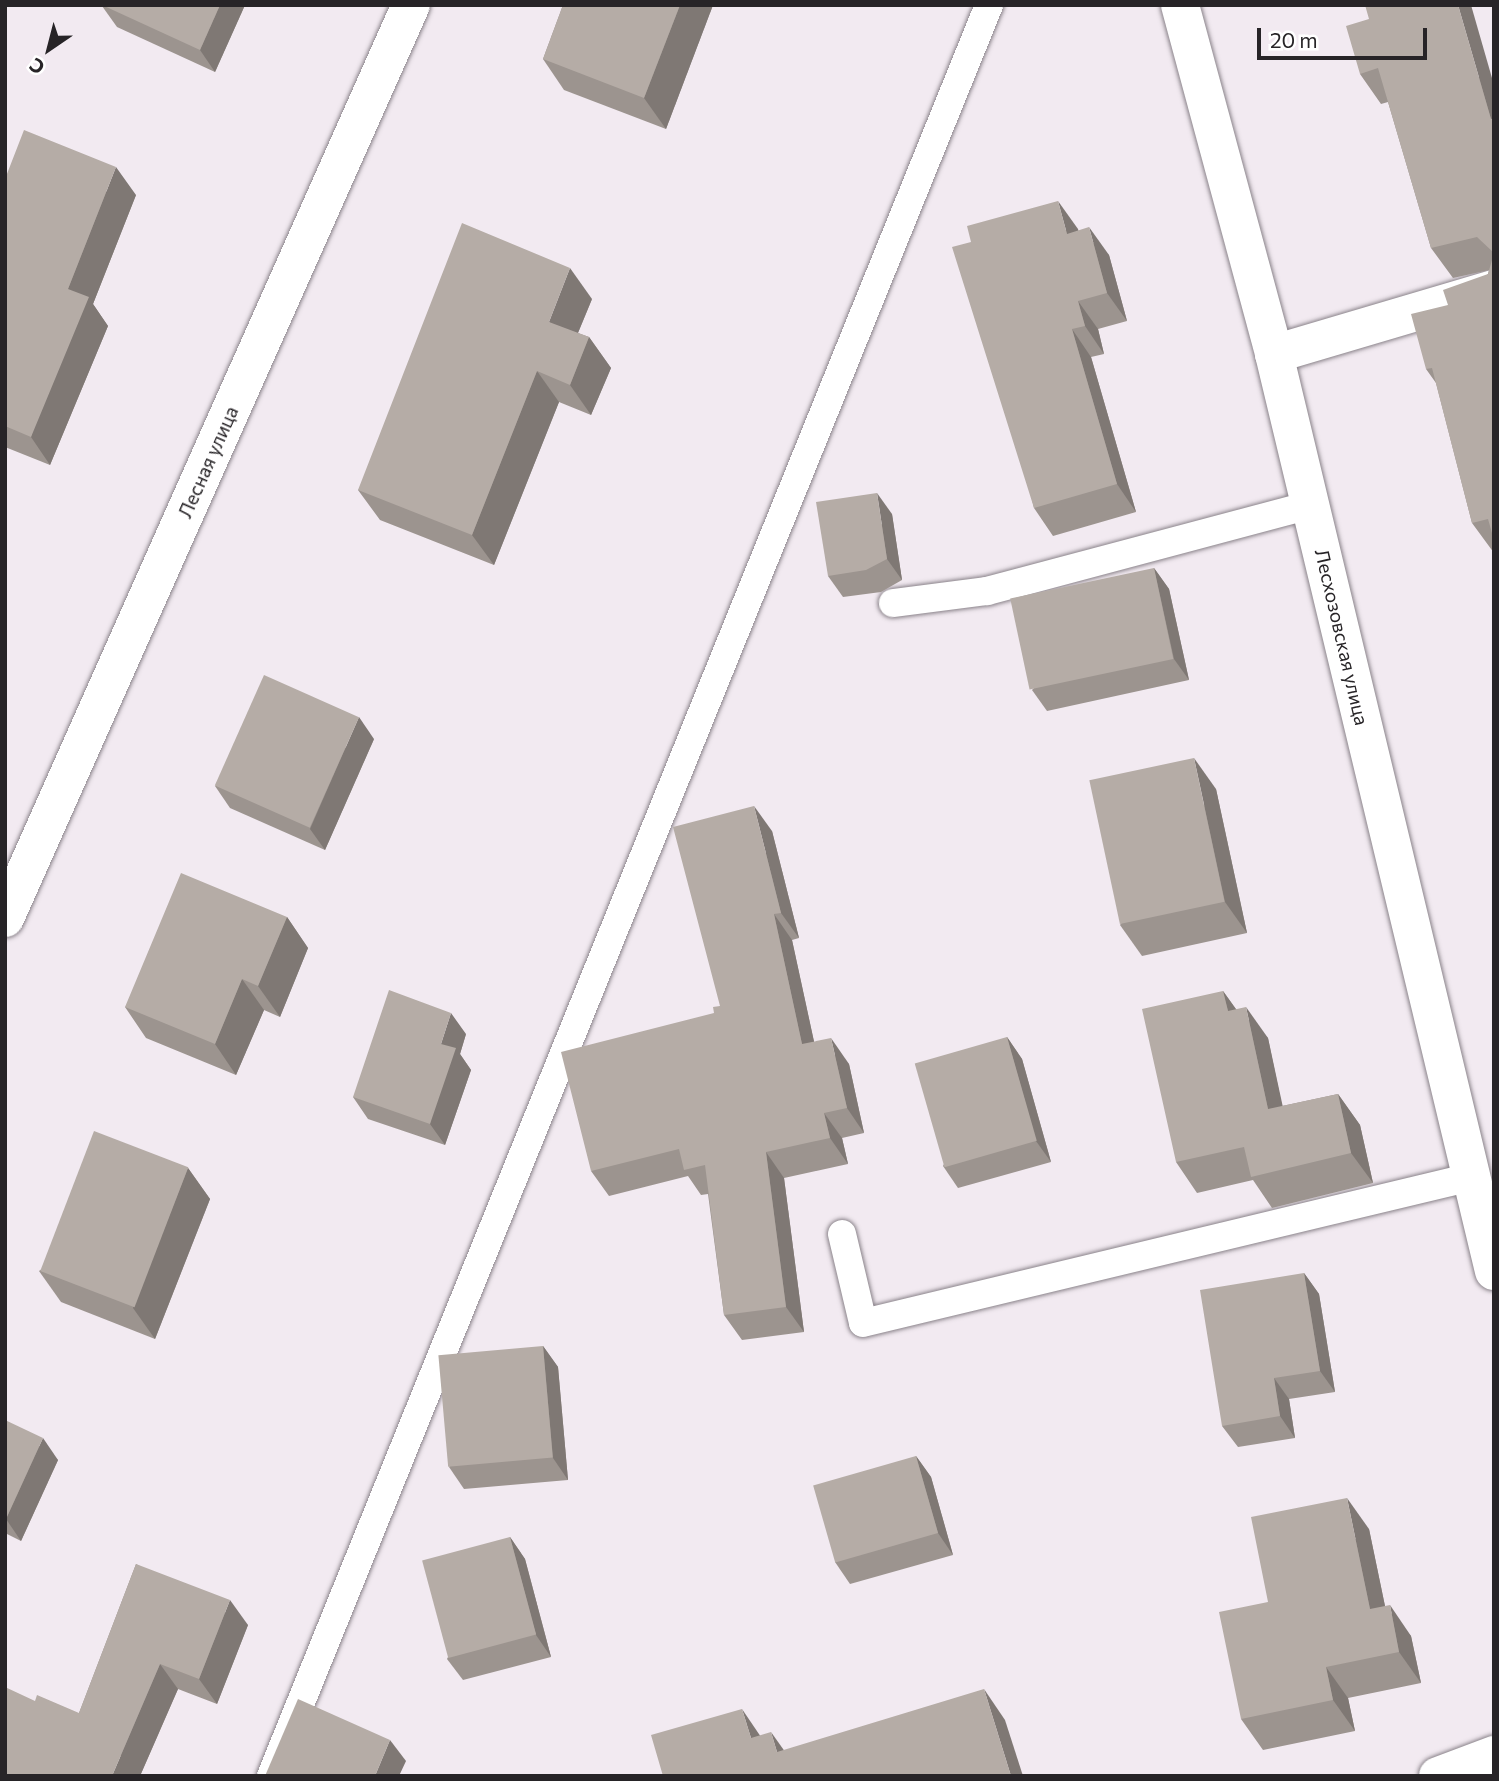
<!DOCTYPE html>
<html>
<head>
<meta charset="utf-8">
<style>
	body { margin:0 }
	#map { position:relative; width:1499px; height:1781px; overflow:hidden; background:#f2eaf1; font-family:Commissioner,sans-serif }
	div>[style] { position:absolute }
	.roads { filter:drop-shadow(0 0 2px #8a838a) drop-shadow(0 0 2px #8a838a) }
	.lane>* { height:28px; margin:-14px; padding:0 14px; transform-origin:14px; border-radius:14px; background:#fff }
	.street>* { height:38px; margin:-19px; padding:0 19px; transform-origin:19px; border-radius:19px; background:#fff }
	.wall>* { inset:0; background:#9c948f }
	.shaded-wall>* { inset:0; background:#7f7874 }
	.building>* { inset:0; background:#b5aca6; transform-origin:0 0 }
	span { translate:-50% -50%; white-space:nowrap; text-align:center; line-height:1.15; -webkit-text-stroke:7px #fff; paint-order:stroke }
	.street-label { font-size:19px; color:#272427 }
	.frame { position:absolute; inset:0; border:7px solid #272427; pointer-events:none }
	.north { position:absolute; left:14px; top:14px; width:70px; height:70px; -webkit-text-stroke:5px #fff; paint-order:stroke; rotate:215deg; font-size:19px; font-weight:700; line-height:28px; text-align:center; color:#272427 }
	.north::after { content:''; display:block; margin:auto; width:24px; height:32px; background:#272427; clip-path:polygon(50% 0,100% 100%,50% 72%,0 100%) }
	.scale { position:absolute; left:1257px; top:28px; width:170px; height:32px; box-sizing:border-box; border:4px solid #272427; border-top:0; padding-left:9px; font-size:21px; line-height:24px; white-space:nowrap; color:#272427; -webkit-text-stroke:5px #fff; paint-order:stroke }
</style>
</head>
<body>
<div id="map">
	<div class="roads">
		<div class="lane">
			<div style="left:893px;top:603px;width:95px;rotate:-7.3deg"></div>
			<div style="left:987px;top:591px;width:335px;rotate:-14.9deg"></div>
			<div style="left:842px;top:1234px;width:91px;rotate:76.7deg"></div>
			<div style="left:863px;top:1323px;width:625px;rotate:-13.5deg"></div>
			<div style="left:271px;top:1776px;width:1911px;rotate:-67.93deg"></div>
		</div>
		<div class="street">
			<div style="left:1180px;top:5px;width:361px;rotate:74.9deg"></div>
			<div style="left:1274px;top:354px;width:943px;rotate:76.51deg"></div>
			<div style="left:1274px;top:354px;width:229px;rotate:-16.5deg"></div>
			<div style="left:5px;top:918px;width:999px;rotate:-66.03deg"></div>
			<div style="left:1438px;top:1776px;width:60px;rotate:-20.6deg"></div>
		</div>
	</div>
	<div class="wall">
		<div style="clip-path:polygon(245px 5px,215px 72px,117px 27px,102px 6px)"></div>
		<div style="clip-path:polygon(563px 5px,713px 5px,666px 129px,564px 90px,543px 59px)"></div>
		<div style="clip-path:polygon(1369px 19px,1494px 85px,1494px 553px,1472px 523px,1436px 383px,1426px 369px,1448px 305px,1488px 274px,1489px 270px,1453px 278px,1431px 248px,1388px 102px,1381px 104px,1360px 74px)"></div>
		<div style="clip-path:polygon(5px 179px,136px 195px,93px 304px,108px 326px,50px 465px,5px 447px)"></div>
		<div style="clip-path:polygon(1078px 229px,1078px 231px,1109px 255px,1127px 321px,1098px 329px,1104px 354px,1091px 357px,1136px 512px,1053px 536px,1034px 508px,971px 242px)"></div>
		<div style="clip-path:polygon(592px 299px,578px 333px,589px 337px,611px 368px,591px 415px,559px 402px,494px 565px,380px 520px,358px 490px)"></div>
		<div style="clip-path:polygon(892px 514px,902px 580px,881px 592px,843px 597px,828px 576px)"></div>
		<div style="clip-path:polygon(1154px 568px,1169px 589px,1189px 680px,1047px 711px,1032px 690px)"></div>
		<div style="clip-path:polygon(374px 739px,325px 850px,230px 808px,215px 786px)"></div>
		<div style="clip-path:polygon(1216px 789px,1247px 933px,1142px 956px,1120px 925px)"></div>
		<div style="clip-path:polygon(772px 831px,799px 938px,792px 940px,814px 1042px,849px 1064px,864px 1133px,842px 1138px,848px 1164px,784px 1178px,804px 1332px,742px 1340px,724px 1315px,708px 1194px,701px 1195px,688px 1176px,609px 1196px,591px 1171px,720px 1006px)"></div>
		<div style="clip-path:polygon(287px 917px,308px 948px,280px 1017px,264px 1010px,236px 1075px,146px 1038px,125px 1007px)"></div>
		<div style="clip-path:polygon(1223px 991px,1236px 1009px,1268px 1038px,1282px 1106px,1338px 1094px,1360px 1125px,1373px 1183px,1272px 1208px,1253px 1180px,1197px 1193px,1176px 1162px)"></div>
		<div style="clip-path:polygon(466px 1034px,460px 1054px,471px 1070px,445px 1145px,368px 1119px,353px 1097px)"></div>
		<div style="clip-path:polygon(1007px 1037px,1022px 1059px,1051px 1162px,958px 1188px,943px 1166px)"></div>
		<div style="clip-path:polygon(188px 1168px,210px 1199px,155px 1339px,61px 1302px,39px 1271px)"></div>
		<div style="clip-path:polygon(1304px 1273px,1319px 1294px,1335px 1392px,1289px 1399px,1295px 1438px,1238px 1447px,1222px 1426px)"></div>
		<div style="clip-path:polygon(543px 1346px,558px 1367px,568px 1480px,464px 1489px,449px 1467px)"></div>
		<div style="clip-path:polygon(5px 1420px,58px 1460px,21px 1541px,5px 1533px)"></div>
		<div style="clip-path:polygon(916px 1456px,931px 1477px,953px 1555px,850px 1584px,835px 1562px)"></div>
		<div style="clip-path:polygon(1369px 1529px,1385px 1606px,1411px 1636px,1421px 1683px,1348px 1698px,1355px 1731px,1263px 1750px,1241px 1719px,1268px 1602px)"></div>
		<div style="clip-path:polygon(510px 1537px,525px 1559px,551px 1657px,463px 1680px,447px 1659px)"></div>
		<div style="clip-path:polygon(136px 1564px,248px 1625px,217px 1704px,178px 1689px,140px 1776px,79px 1713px)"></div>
	</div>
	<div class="shaded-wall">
		<div style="clip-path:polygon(220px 5px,245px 5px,215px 72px,200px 50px)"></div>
		<div style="clip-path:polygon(680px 5px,713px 5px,666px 129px,644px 98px)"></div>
		<div style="clip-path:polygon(1458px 5px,1471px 5px,1494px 85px,1494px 124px,1491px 119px)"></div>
		<div style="clip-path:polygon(116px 167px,136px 195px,93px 304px,108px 326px,50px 465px,31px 437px,68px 289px)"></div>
		<div style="clip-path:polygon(1058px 201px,1078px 229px,1087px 262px,1067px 234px)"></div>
		<div style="clip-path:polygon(1089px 227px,1109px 255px,1127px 321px,1107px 293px)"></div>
		<div style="clip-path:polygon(570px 268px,592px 299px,570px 352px,549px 322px)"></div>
		<div style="clip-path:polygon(1078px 301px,1098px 329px,1104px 354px,1085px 326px)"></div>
		<div style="clip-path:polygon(1072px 329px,1091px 357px,1136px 512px,1117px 484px)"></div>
		<div style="clip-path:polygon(589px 337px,611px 368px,591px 415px,570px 385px)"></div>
		<div style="clip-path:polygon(537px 371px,559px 402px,494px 565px,472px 535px)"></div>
		<div style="clip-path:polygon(877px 493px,892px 514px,902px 580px,887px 559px)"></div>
		<div style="clip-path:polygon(1154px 568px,1169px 589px,1189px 680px,1174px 659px)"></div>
		<div style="clip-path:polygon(359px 717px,374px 739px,325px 850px,310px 829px)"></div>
		<div style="clip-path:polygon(1194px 758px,1216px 789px,1247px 933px,1225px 902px)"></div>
		<div style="clip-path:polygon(754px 806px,772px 831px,799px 938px,781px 913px)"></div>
		<div style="clip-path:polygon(774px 914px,792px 940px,820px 1069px,802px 1044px)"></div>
		<div style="clip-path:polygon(287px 917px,308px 948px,280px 1017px,258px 986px)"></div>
		<div style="clip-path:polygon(242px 979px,264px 1010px,236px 1075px,215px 1044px)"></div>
		<div style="clip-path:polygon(1223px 991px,1245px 1022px,1228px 1011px)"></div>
		<div style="clip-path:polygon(1246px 1007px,1268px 1038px,1290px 1140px,1268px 1109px)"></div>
		<div style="clip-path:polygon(451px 1013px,466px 1034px,460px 1054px,471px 1070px,445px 1145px,430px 1124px,441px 1044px)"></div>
		<div style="clip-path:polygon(1007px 1037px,1022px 1059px,1051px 1162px,1036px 1141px)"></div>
		<div style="clip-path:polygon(831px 1038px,849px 1064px,864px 1133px,847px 1108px)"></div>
		<div style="clip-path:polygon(1338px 1094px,1360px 1125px,1373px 1183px,1351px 1153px)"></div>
		<div style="clip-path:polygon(824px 1113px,842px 1138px,848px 1164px,830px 1138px)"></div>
		<div style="clip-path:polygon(766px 1152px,784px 1178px,804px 1332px,786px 1307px)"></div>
		<div style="clip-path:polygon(188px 1168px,210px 1199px,155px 1339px,133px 1308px)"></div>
		<div style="clip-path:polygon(1304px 1273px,1319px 1294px,1335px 1392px,1320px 1371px)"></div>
		<div style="clip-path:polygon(543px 1346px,558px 1367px,568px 1480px,553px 1458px)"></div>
		<div style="clip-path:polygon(1274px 1378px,1289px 1399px,1295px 1438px,1280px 1416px)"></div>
		<div style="clip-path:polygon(43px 1438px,58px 1460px,21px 1541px,6px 1519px)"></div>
		<div style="clip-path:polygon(916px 1456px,931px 1477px,953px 1555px,938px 1533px)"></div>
		<div style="clip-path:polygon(1347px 1498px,1369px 1529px,1392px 1640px,1370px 1609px)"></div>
		<div style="clip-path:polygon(510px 1537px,525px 1559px,551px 1657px,536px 1635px)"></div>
		<div style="clip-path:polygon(230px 1600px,248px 1625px,217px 1704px,199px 1679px)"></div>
		<div style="clip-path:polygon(1390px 1605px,1411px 1636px,1421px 1683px,1399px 1652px)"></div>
		<div style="clip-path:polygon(160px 1664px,178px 1689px,140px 1776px,112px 1776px)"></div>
		<div style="clip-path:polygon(1326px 1667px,1348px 1698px,1355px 1731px,1333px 1700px)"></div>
		<div style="clip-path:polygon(984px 1689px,1005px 1720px,1023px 1776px,1011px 1776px)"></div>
		<div style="clip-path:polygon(742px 1709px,763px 1740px,751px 1738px)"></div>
		<div style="clip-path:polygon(771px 1732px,793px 1763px,777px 1752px)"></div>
		<div style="clip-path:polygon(390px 1740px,406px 1761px,399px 1776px,375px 1776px)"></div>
	</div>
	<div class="building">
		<div style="clip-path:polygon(102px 5px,220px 5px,200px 50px)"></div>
		<div style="clip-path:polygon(563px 5px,680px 5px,644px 98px,543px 59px)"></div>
		<div style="clip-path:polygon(1365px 5px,1458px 5px,1491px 119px,1494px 118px,1494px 540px,1488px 519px,1472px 523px,1432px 368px,1426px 369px,1411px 314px,1448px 305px,1443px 290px,1488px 274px,1494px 253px,1477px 237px,1431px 248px,1378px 68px,1360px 74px,1346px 26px,1369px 19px)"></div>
		<div style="clip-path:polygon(24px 130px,116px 167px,68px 289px,89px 297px,31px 437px,5px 426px,5px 179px)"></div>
		<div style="clip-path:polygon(1058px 201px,1067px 234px,1089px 227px,1107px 293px,1078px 301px,1085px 326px,1072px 329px,1117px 484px,1034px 508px,952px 247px,971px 242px,967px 226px)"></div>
		<div style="clip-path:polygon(462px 223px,570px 268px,549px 322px,589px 337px,570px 385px,537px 371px,472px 535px,358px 490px)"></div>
		<div style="clip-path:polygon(877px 493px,887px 559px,866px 570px,828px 576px,816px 502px)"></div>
		<div style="left:1154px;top:568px;width:93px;height:147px;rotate:78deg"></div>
		<div style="left:264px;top:675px;width:104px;height:121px;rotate:24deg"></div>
		<div style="left:1194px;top:758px;width:147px;height:107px;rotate:78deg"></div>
		<div style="clip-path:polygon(754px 806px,781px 913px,774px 914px,802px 1044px,831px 1038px,847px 1108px,824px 1113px,830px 1138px,766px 1152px,786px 1307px,724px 1315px,705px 1165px,684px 1170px,679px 1149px,591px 1171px,561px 1052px,714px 1013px,713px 1007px,720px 1006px,673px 827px)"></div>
		<div style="clip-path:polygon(181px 873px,287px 917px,258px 986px,242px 979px,215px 1044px,125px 1007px)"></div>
		<div style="clip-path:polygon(389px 990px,451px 1013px,441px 1044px,456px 1048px,430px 1124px,353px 1097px)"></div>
		<div style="clip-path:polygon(1223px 991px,1228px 1011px,1246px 1007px,1268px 1109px,1338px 1094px,1351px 1153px,1251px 1177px,1244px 1147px,1176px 1162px,1142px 1009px)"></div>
		<div style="left:1007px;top:1037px;width:108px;height:96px;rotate:74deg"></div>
		<div style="left:94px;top:1131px;width:101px;height:150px;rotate:21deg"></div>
		<div style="clip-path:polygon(1304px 1273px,1320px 1371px,1274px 1378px,1280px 1416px,1222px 1426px,1200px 1290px)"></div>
		<div style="left:543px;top:1346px;width:112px;height:105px;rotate:85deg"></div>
		<div style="clip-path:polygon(5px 1420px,43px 1438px,6px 1519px,5px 1519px)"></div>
		<div style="left:916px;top:1456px;width:80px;height:107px;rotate:74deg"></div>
		<div style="clip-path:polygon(1347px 1498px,1370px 1609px,1390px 1605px,1399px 1652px,1326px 1667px,1333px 1700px,1241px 1719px,1219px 1612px,1268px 1602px,1251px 1517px)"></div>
		<div style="left:510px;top:1537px;width:101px;height:91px;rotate:75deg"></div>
		<div style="clip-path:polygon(136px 1564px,230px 1600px,199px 1679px,160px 1664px,112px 1776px,5px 1776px,5px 1687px,35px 1701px,37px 1695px,79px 1713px)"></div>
		<div style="clip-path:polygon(984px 1689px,1011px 1776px,663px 1776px,651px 1735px,742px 1709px,751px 1738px,771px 1732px,777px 1752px)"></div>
		<div style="clip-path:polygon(298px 1699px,390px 1740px,375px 1776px,265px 1776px)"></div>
	</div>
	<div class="street-label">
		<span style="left:208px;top:462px;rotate:-66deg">Лесная улица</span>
		<span style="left:1342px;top:637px;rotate:77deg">Лесхозовская улица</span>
	</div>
	<div class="frame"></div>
	<div class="north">С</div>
	<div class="scale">20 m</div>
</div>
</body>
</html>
